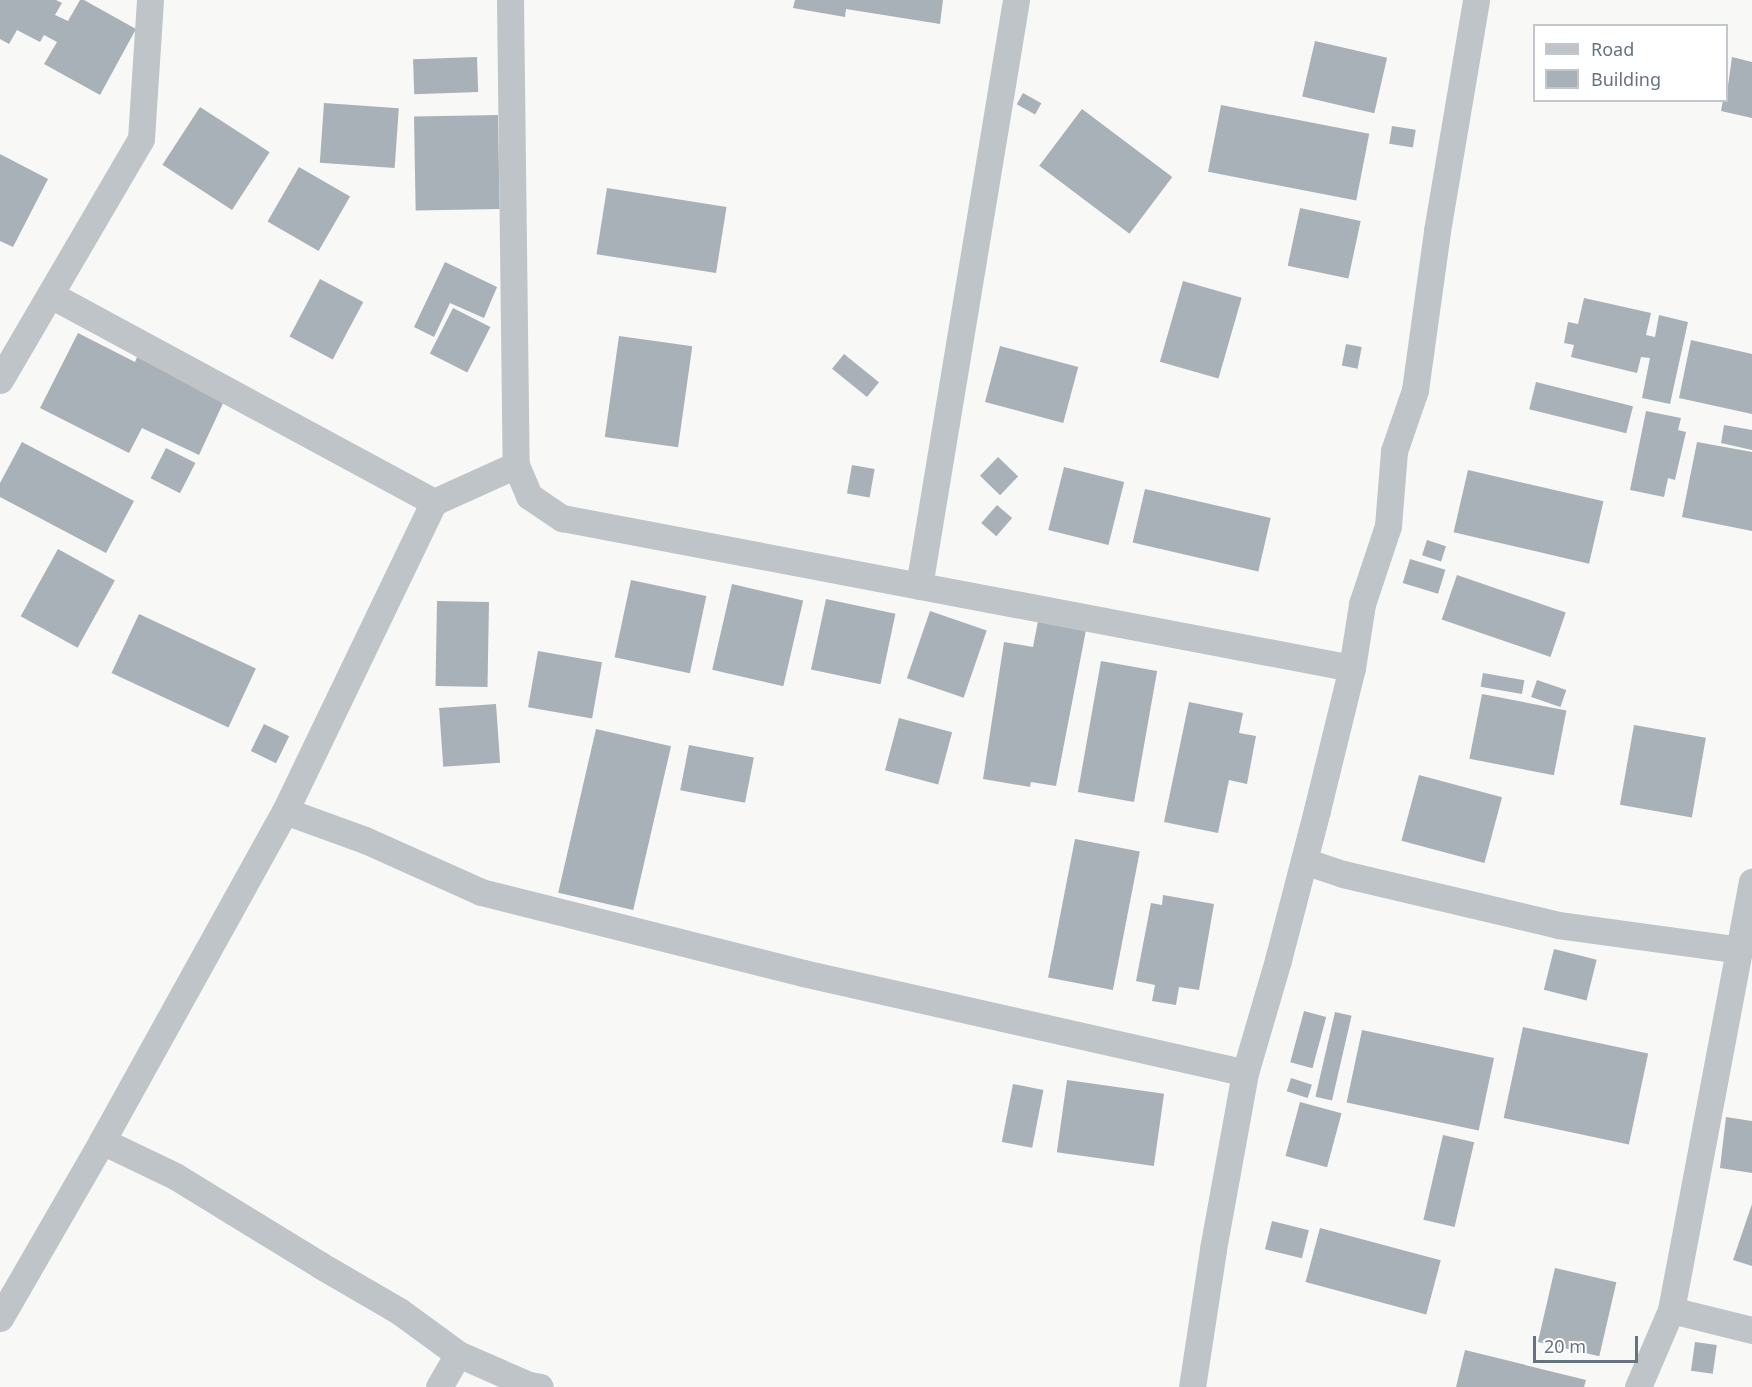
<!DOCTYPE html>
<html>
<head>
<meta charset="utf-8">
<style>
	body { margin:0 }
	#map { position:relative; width:1752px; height:1387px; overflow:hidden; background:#f8f8f6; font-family:"Noto Sans",sans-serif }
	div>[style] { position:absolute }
	.building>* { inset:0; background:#a8b1b7; transform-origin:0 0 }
	.minor>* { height:27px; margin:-13.5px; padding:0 13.5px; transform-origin:13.5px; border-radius:13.5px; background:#bfc4c8 }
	span { translate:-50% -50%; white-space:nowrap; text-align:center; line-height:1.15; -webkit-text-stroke:6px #fff; paint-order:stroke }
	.legend { position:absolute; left:1533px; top:24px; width:195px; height:78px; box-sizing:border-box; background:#fff; border:2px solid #c1c7cc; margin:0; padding:8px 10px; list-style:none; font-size:18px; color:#647480 }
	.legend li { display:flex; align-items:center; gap:12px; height:30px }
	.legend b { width:30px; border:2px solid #c1c7cc }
	.scale { position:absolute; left:1533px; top:1336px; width:105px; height:27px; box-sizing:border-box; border:3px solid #647480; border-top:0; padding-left:8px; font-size:18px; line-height:21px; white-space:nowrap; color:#647480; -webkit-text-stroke:4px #fff; paint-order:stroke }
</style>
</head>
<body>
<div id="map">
	<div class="building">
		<div style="clip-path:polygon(0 0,56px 0,62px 3px,55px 15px,68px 21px,80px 0,84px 0,136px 29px,100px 95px,44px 64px,57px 42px,44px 35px,40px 42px,17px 30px,9px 44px,0 39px)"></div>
		<div style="clip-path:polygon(795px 0,943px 0,940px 24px,846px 9px,845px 17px,793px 8px)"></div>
		<div style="left:1315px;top:41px;width:74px;height:57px;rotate:13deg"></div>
		<div style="left:477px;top:57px;width:35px;height:64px;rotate:88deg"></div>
		<div style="clip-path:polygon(1732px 57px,1752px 62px,1752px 118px,1721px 111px,1723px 100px,1726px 100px)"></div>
		<div style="left:1023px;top:93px;width:21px;height:13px;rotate:29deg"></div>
		<div style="left:324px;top:103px;width:75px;height:60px;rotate:4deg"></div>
		<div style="left:1221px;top:105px;width:151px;height:68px;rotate:11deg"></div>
		<div style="left:200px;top:107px;width:83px;height:69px;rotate:33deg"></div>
		<div style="left:1082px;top:109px;width:113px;height:71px;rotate:37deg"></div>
		<div style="left:498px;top:115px;width:94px;height:84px;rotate:89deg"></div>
		<div style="left:1392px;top:126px;width:24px;height:18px;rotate:9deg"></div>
		<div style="clip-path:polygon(0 154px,48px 179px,13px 247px,0 241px)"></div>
		<div style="left:299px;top:167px;width:59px;height:63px;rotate:30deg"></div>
		<div style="left:607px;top:188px;width:121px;height:67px;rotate:9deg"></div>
		<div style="left:1300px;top:208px;width:62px;height:59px;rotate:12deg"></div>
		<div style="clip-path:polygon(445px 262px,497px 287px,484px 318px,450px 303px,434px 337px,414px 327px)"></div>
		<div style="left:320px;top:279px;width:49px;height:65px;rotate:28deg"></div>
		<div style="left:1183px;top:281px;width:61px;height:84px;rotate:16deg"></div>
		<div style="clip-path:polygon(1584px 298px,1651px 313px,1646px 335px,1655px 337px,1659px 315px,1688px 322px,1670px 404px,1642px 398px,1650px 358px,1641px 357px,1637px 373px,1571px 357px,1574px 345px,1564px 343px,1568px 322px,1578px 324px)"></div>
		<div style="left:453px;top:308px;width:42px;height:51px;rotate:27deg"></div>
		<div style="clip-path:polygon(78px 333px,135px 362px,137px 357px,225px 399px,199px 455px,142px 428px,129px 453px,40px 408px)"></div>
		<div style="left:619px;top:336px;width:74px;height:102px;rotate:8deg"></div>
		<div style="clip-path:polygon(1691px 340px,1752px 354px,1752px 414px,1679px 398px)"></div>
		<div style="left:1346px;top:344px;width:16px;height:22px;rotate:11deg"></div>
		<div style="left:1000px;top:346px;width:81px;height:58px;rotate:15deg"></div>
		<div style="left:844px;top:354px;width:45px;height:19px;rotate:39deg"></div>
		<div style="left:1536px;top:382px;width:100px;height:28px;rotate:14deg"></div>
		<div style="clip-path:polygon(1646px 411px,1681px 418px,1678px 430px,1686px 432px,1675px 480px,1668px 478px,1664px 497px,1630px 490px)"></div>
		<div style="clip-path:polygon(1724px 425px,1752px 430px,1752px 450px,1721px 443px)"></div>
		<div style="clip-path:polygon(22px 442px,134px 501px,106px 553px,0 497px,0 483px)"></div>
		<div style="clip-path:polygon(1697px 442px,1752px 452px,1752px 531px,1682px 517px)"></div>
		<div style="left:166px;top:448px;width:33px;height:34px;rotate:27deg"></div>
		<div style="left:998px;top:457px;width:28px;height:26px;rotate:44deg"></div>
		<div style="left:852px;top:465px;width:23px;height:29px;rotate:10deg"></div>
		<div style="left:1064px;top:467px;width:62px;height:65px;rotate:14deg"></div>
		<div style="left:1468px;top:470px;width:139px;height:64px;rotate:13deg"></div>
		<div style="left:1145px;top:489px;width:129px;height:55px;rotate:13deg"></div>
		<div style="left:997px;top:505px;width:20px;height:24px;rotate:41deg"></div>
		<div style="left:1427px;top:540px;width:20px;height:16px;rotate:18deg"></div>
		<div style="left:58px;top:549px;width:65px;height:77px;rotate:29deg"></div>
		<div style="left:1410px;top:559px;width:37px;height:25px;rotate:17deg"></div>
		<div style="left:1457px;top:575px;width:115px;height:47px;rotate:19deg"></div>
		<div style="left:631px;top:580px;width:77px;height:79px;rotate:12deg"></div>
		<div style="left:732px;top:584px;width:73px;height:88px;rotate:13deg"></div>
		<div style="left:826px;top:599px;width:71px;height:72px;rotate:12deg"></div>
		<div style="left:437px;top:601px;width:52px;height:85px;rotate:1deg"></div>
		<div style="left:930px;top:611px;width:60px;height:71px;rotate:19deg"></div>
		<div style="left:139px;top:614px;width:129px;height:65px;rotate:25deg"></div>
		<div style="clip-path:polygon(1038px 621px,1086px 630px,1056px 786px,1031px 782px,1030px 787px,983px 779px,1004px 642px,1033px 647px)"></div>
		<div style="left:538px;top:651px;width:65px;height:57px;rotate:10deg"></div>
		<div style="left:1101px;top:661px;width:57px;height:133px;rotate:10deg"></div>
		<div style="left:1483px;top:673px;width:42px;height:14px;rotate:10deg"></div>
		<div style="left:1537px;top:680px;width:31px;height:18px;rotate:19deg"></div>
		<div style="left:1482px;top:694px;width:86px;height:66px;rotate:11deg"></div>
		<div style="clip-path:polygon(1189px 702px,1243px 713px,1239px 733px,1256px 736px,1247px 784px,1229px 780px,1218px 833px,1164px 822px)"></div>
		<div style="left:496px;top:704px;width:59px;height:57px;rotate:86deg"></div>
		<div style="left:899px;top:718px;width:55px;height:54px;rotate:15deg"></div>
		<div style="left:264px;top:724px;width:28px;height:30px;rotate:26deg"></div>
		<div style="left:1634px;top:725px;width:73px;height:81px;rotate:10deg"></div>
		<div style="left:596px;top:729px;width:77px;height:168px;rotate:13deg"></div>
		<div style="left:689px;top:745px;width:66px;height:46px;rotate:11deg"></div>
		<div style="left:1419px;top:775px;width:86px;height:68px;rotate:15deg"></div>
		<div style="left:1075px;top:839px;width:66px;height:141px;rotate:11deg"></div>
		<div style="clip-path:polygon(1163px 895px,1214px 904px,1199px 990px,1179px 987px,1176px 1005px,1152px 1001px,1155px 985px,1136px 981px,1151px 903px,1162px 905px)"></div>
		<div style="left:1554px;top:949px;width:44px;height:42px;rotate:14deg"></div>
		<div style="left:1304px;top:1011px;width:23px;height:53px;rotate:15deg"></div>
		<div style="left:1335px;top:1012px;width:17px;height:87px;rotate:13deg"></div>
		<div style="left:1523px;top:1027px;width:128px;height:93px;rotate:12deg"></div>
		<div style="left:1362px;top:1030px;width:135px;height:74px;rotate:12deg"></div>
		<div style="left:1291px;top:1078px;width:22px;height:14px;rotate:18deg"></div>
		<div style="left:1067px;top:1080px;width:98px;height:73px;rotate:8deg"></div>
		<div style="left:1013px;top:1084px;width:31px;height:59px;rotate:11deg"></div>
		<div style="left:1300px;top:1102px;width:43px;height:56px;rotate:15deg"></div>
		<div style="clip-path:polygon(1726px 1117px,1752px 1121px,1752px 1173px,1720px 1168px)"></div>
		<div style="left:1443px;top:1135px;width:32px;height:87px;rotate:13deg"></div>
		<div style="clip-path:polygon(1752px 1204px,1752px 1266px,1733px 1260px)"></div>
		<div style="left:1272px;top:1221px;width:38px;height:29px;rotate:14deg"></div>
		<div style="left:1320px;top:1228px;width:125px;height:56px;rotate:15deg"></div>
		<div style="left:1555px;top:1268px;width:63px;height:76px;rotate:13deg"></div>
		<div style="left:1695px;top:1342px;width:22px;height:29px;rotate:8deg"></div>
		<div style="clip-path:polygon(1465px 1350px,1586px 1380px,1584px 1387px,1456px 1387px)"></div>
	</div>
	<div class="minor">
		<div style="left:510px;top:0;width:465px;rotate:89.3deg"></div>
		<div style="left:516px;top:465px;width:34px;rotate:67deg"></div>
		<div style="left:529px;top:496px;width:40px;rotate:34deg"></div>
		<div style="left:562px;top:518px;width:804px;rotate:10.75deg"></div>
		<div style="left:51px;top:295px;width:435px;rotate:28.4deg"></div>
		<div style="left:0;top:380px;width:279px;rotate:-59.7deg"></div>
		<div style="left:141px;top:139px;width:139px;rotate:-86.3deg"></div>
		<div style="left:919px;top:586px;width:594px;rotate:-80.6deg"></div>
		<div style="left:285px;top:811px;width:85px;rotate:19.9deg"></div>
		<div style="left:365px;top:840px;width:127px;rotate:24.1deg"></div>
		<div style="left:481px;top:892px;width:332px;rotate:14.1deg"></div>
		<div style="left:803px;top:973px;width:453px;rotate:12.7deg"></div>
		<div style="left:1304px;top:861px;width:41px;rotate:18.4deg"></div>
		<div style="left:1343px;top:874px;width:221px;rotate:13.3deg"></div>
		<div style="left:1558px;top:925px;width:184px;rotate:7.8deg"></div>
		<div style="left:102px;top:1141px;width:81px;rotate:25.6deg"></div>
		<div style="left:175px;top:1176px;width:170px;rotate:31.5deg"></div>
		<div style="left:320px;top:1265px;width:91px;rotate:30.2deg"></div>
		<div style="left:399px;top:1311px;width:73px;rotate:36.1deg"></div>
		<div style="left:458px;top:1354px;width:77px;rotate:23.6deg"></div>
		<div style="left:529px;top:1385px;width:11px;rotate:10deg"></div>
		<div style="left:1671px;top:1310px;width:83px;rotate:13.9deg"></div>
		<div style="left:0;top:1318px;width:204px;rotate:-60deg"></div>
		<div style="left:102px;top:1141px;width:377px;rotate:-61deg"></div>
		<div style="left:285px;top:811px;width:343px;rotate:-64.3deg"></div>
		<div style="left:434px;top:502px;width:90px;rotate:-24.3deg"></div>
		<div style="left:439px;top:1387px;width:38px;rotate:-60deg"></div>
		<div style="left:1192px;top:1387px;width:140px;rotate:-81.3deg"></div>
		<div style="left:1213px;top:1249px;width:179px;rotate:-79.7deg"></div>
		<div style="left:1245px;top:1073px;width:118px;rotate:-73.7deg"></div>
		<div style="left:1278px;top:960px;width:155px;rotate:-75.4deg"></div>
		<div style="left:1317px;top:810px;width:146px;rotate:-76.2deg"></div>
		<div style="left:1352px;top:668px;width:65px;rotate:-81.1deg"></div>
		<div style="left:1362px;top:604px;width:82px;rotate:-71.6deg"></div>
		<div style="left:1388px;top:526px;width:75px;rotate:-85.4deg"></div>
		<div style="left:1394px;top:451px;width:65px;rotate:-71deg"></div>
		<div style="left:1415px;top:390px;width:161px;rotate:-82.1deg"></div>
		<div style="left:1437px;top:231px;width:234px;rotate:-80.4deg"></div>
		<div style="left:1638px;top:1387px;width:84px;rotate:-66.8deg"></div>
		<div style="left:1671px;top:1310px;width:436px;rotate:-79.3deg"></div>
	</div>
	<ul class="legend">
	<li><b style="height:8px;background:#bfc4c8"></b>Road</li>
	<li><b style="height:16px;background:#a8b1b7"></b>Building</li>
	</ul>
	<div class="scale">20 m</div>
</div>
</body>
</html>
